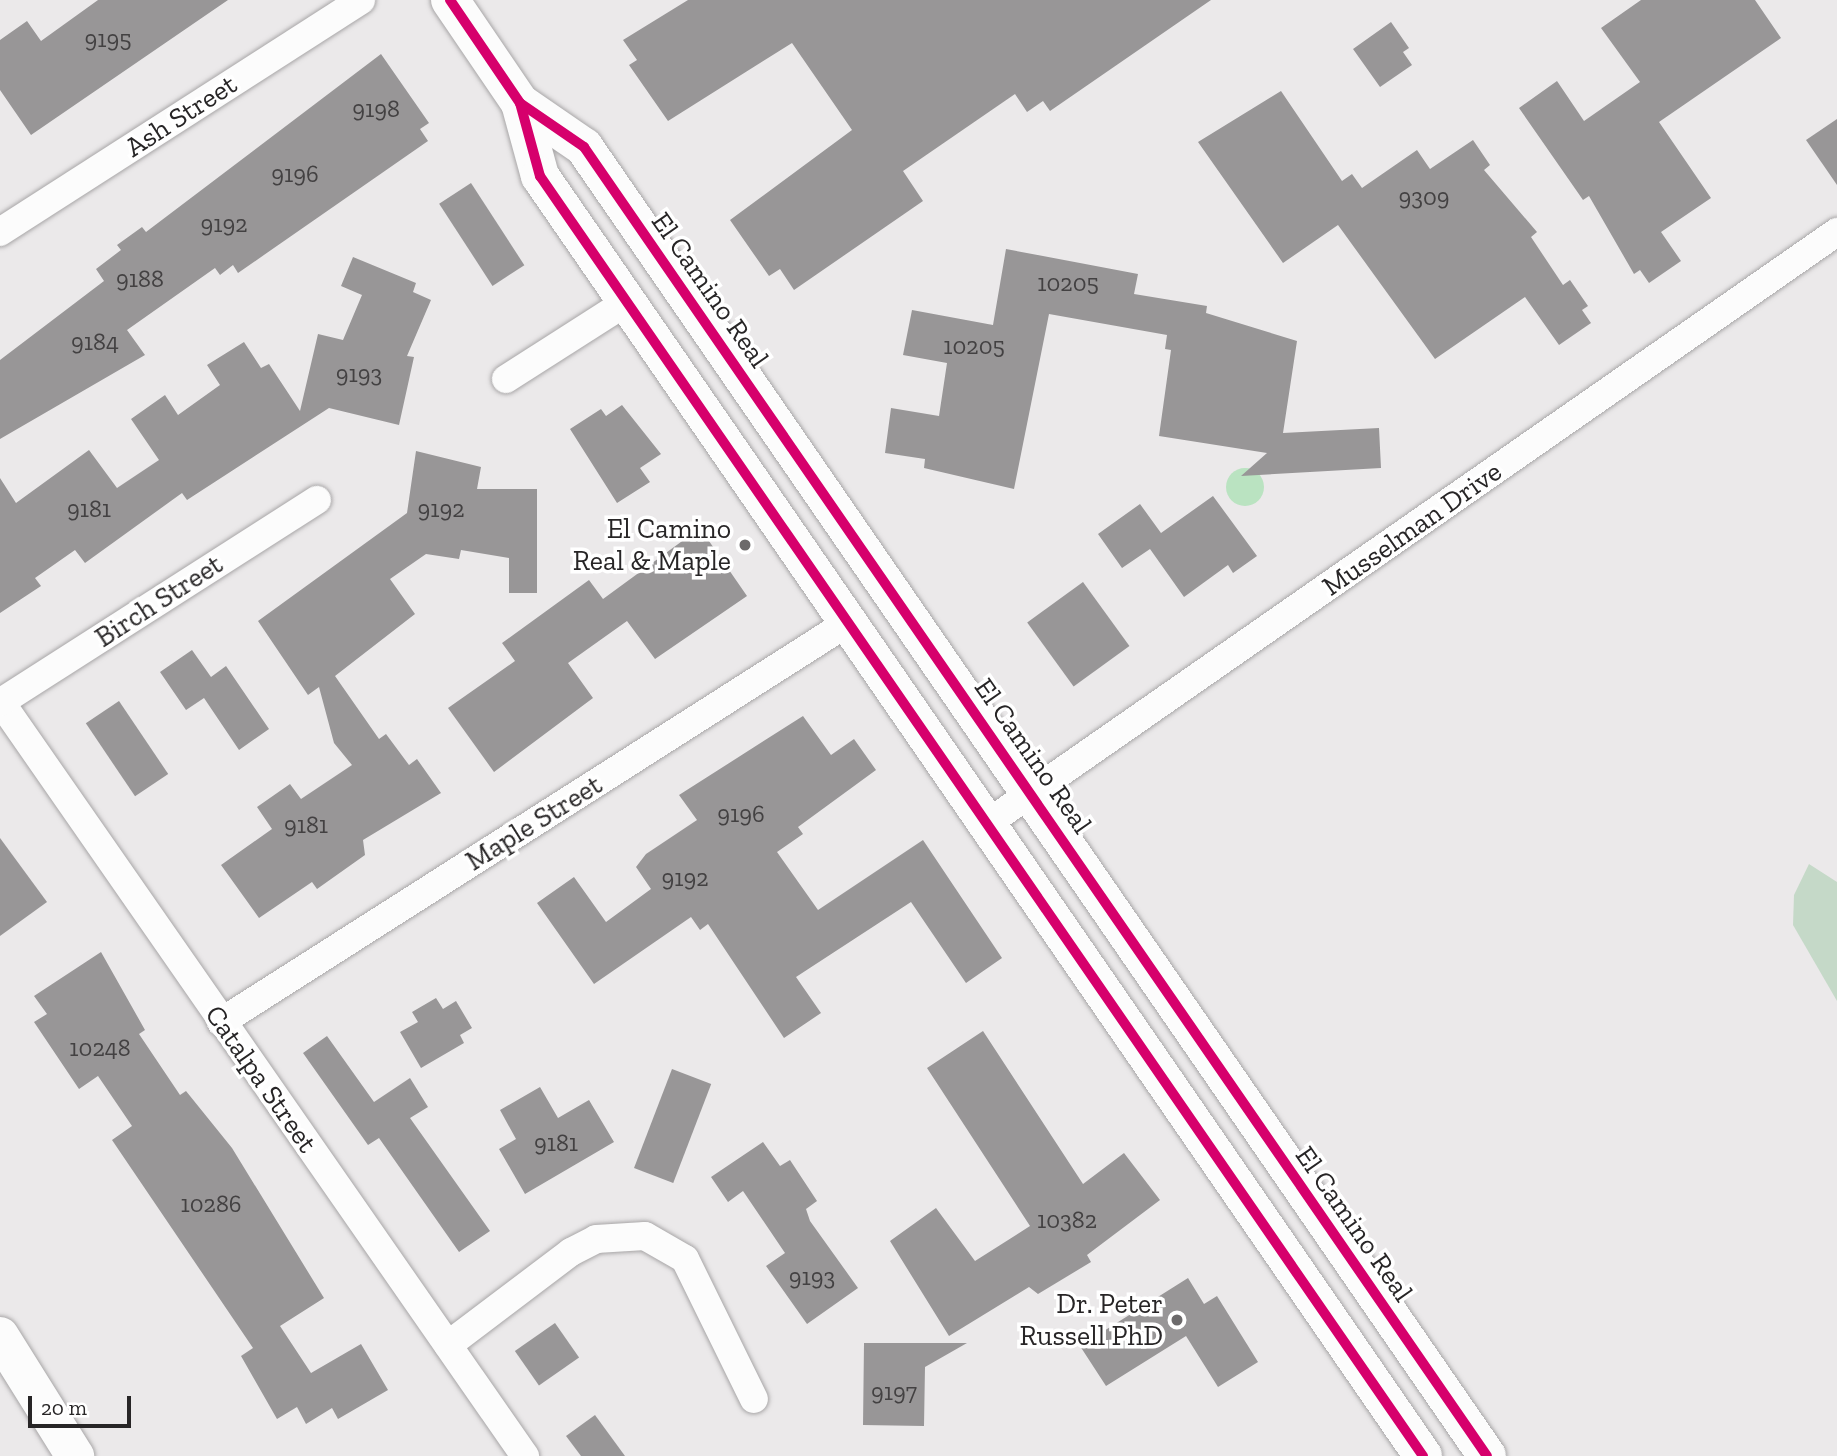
<!DOCTYPE html>
<html>
<head>
<meta charset="utf-8">
<style>
	body { margin:0 }
	#map { position:relative; width:1837px; height:1456px; overflow:hidden; background:#ebe9ea; font-family:"Zilla Slab",serif }
	div>[style] { position:absolute }
	.green>* { inset:0; background:#c5d9c8 }
	.water>* { inset:0; background:#bae3c1 }
	.round { border-radius:50% }
	.building>* { inset:0; background:#989697; transform-origin:0 0 }
	.roads { filter:drop-shadow(0 0 2px #a8a6a7) drop-shadow(0 0 2px #a8a6a7) }
	.minor>* { height:28px; margin:-14px; padding:0 14px; transform-origin:14px; border-radius:14px; background:#fcfcfc }
	.secondary>* { height:38px; margin:-19px; padding:0 19px; transform-origin:19px; border-radius:19px; background:#fcfcfc }
	.motorway>* { height:38px; margin:-19px; padding:0 19px; transform-origin:19px; border-radius:19px; background:#fcfcfc }
	.cycleway>* { height:10px; margin:-5px; padding:0 5px; transform-origin:5px; border-radius:5px; background:#d6006c }
	.dots>* { width:19px; height:19px; translate:-50% -50%; box-sizing:border-box; border:4px solid #fff; border-radius:50% }
	span { translate:-50% -50%; white-space:nowrap; text-align:center; line-height:1.15; -webkit-text-stroke:7px #fff; paint-order:stroke }
	.number-label { font-size:24px; color:#434142 }
	.number-label span { -webkit-text-stroke-width:0 }
	.street-label { font-size:28px; color:#272526 }
	.poi-label { font-size:28px; color:#272526 }
	.right { translate:-100% -50%; text-align:right }
	.scale { position:absolute; left:28px; top:1396px; width:103px; height:32px; box-sizing:border-box; border:4px solid #272526; border-top:0; padding-left:9px; font-size:21px; line-height:24px; white-space:nowrap; color:#272526; -webkit-text-stroke:5px #fff; paint-order:stroke }
</style>
</head>
<body>
<div id="map">
	<div class="green">
		<div style="clip-path:polygon(1809px 864px,1837px 882px,1837px 1001px,1793px 925px,1794px 895px)"></div>
	</div>
	<div class="water">
		<div class="round" style="left:1226px;top:468px;width:38px;height:38px"></div>
	</div>
	<div class="building">
		<div style="clip-path:polygon(98px 0,228px 0,31px 135px,0 90px,0 40px,27px 21px,41px 41px)"></div>
		<div style="clip-path:polygon(688px 0,1211px 0,1050px 111px,1043px 101px,1027px 112px,1015px 94px,903px 171px,923px 201px,794px 290px,780px 269px,769px 276px,730px 220px,852px 130px,792px 43px,668px 121px,629px 65px,637px 60px,623px 40px)"></div>
		<div style="clip-path:polygon(1641px 0,1755px 0,1781px 38px,1659px 122px,1711px 198px,1661px 232px,1681px 261px,1649px 283px,1640px 270px,1634px 274px,1589px 196px,1583px 200px,1519px 108px,1557px 81px,1584px 121px,1640px 82px,1601px 28px)"></div>
		<div style="clip-path:polygon(1391px 22px,1409px 48px,1403px 52px,1412px 65px,1380px 87px,1353px 49px)"></div>
		<div style="clip-path:polygon(381px 54px,429px 123px,420px 129px,428px 141px,238px 273px,233px 265px,220px 275px,215px 268px,127px 330px,145px 355px,0 439px,0 360px,104px 281px,96px 269px,121px 250px,117px 245px,142px 227px,146px 232px)"></div>
		<div style="clip-path:polygon(1281px 91px,1342px 181px,1352px 174px,1362px 188px,1417px 150px,1430px 169px,1473px 140px,1490px 165px,1484px 170px,1537px 232px,1531px 237px,1563px 285px,1570px 280px,1588px 306px,1582px 310px,1591px 323px,1559px 345px,1525px 297px,1435px 359px,1338px 225px,1283px 263px,1198px 142px)"></div>
		<div style="clip-path:polygon(1837px 119px,1837px 185px,1806px 140px)"></div>
		<div style="left:471px;top:183px;width:98px;height:38px;rotate:57deg"></div>
		<div style="clip-path:polygon(1006px 249px,1138px 274px,1134px 294px,1207px 306px,1206px 313px,1297px 341px,1283px 433px,1379px 428px,1381px 468px,1241px 476px,1267px 453px,1159px 436px,1171px 350px,1165px 349px,1167px 335px,1049px 314px,1014px 489px,924px 468px,925px 459px,885px 453px,891px 408px,939px 416px,947px 363px,903px 355px,912px 310px,993px 325px)"></div>
		<div style="clip-path:polygon(353px 257px,416px 283px,413px 292px,431px 300px,407px 356px,414px 357px,399px 425px,329px 408px,187px 500px,182px 493px,85px 563px,75px 550px,35px 578px,41px 586px,0 613px,0 478px,16px 503px,89px 450px,117px 488px,159px 460px,131px 419px,165px 395px,178px 415px,220px 385px,207px 365px,244px 342px,261px 368px,269px 364px,300px 411px,318px 334px,343px 340px,362px 295px,341px 286px)"></div>
		<div style="clip-path:polygon(622px 405px,661px 454px,640px 468px,650px 482px,617px 503px,570px 429px,601px 409px,606px 416px)"></div>
		<div style="clip-path:polygon(416px 451px,481px 467px,477px 489px,537px 489px,537px 593px,509px 593px,509px 558px,461px 550px,459px 559px,426px 554px,390px 579px,415px 614px,335px 676px,379px 739px,386px 734px,409px 765px,417px 759px,441px 793px,363px 840px,365px 855px,317px 889px,312px 882px,259px 918px,221px 865px,272px 829px,257px 807px,290px 784px,301px 799px,352px 765px,334px 743px,319px 687px,308px 695px,258px 621px,407px 513px)"></div>
		<div style="clip-path:polygon(1213px 496px,1257px 556px,1233px 573px,1228px 565px,1184px 597px,1150px 549px,1122px 568px,1098px 534px,1140px 504px,1161px 533px)"></div>
		<div style="clip-path:polygon(700px 528px,747px 596px,655px 659px,627px 621px,568px 663px,593px 698px,494px 772px,448px 708px,515px 661px,502px 643px,589px 580px,603px 599px)"></div>
		<div style="left:1083px;top:582px;width:79px;height:69px;rotate:54deg"></div>
		<div style="clip-path:polygon(192px 650px,211px 677px,226px 666px,269px 729px,239px 750px,204px 698px,186px 710px,160px 672px)"></div>
		<div style="left:119px;top:701px;width:88px;height:40px;rotate:56deg"></div>
		<div style="clip-path:polygon(803px 716px,831px 755px,854px 739px,876px 770px,798px 827px,803px 834px,777px 852px,818px 910px,923px 840px,1002px 958px,966px 983px,911px 902px,796px 977px,821px 1013px,784px 1038px,708px 924px,700px 930px,691px 917px,594px 984px,537px 903px,574px 877px,606px 922px,651px 889px,636px 867px,646px 854px,697px 820px,679px 795px)"></div>
		<div style="clip-path:polygon(0 838px,47px 902px,0 936px)"></div>
		<div style="clip-path:polygon(101px 952px,145px 1030px,139px 1034px,180px 1095px,186px 1091px,232px 1148px,324px 1298px,280px 1326px,311px 1373px,361px 1344px,388px 1390px,338px 1419px,332px 1408px,306px 1424px,297px 1407px,277px 1419px,241px 1356px,253px 1348px,112px 1140px,132px 1126px,98px 1076px,79px 1089px,34px 1022px,47px 1014px,34px 996px)"></div>
		<div style="clip-path:polygon(436px 998px,443px 1009px,456px 1001px,472px 1028px,460px 1035px,464px 1043px,421px 1068px,400px 1032px,418px 1022px,412px 1012px)"></div>
		<div style="clip-path:polygon(983px 1031px,1083px 1184px,1124px 1153px,1160px 1200px,1087px 1255px,1091px 1262px,1038px 1294px,1029px 1287px,949px 1336px,890px 1241px,936px 1208px,975px 1261px,1030px 1226px,927px 1068px)"></div>
		<div style="clip-path:polygon(327px 1036px,374px 1102px,410px 1078px,428px 1107px,410px 1118px,490px 1231px,459px 1252px,379px 1138px,368px 1145px,303px 1053px)"></div>
		<div style="left:672px;top:1069px;width:42px;height:106px;rotate:21deg"></div>
		<div style="clip-path:polygon(540px 1087px,558px 1118px,589px 1100px,614px 1142px,525px 1194px,499px 1149px,516px 1139px,500px 1110px)"></div>
		<div style="clip-path:polygon(763px 1142px,780px 1166px,790px 1160px,817px 1201px,806px 1209px,810px 1221px,858px 1288px,807px 1324px,766px 1266px,785px 1253px,743px 1191px,728px 1202px,711px 1177px)"></div>
		<div style="clip-path:polygon(1188px 1278px,1204px 1304px,1217px 1296px,1258px 1362px,1218px 1387px,1186px 1336px,1106px 1386px,1080px 1346px)"></div>
		<div style="left:555px;top:1323px;width:42px;height:49px;rotate:55deg"></div>
		<div style="clip-path:polygon(864px 1343px,967px 1343px,925px 1367px,924px 1426px,863px 1425px)"></div>
		<div style="clip-path:polygon(595px 1415px,625px 1456px,581px 1456px,566px 1436px)"></div>
	</div>
	<div class="roads">
		<div class="minor">
			<div style="left:0;top:232px;width:429px;rotate:-32.7deg"></div>
			<div style="left:506px;top:379px;width:145px;rotate:-32.6deg"></div>
			<div style="left:0;top:701px;width:920px;rotate:55.19deg"></div>
			<div style="left:1px;top:702px;width:375px;rotate:-32.6deg"></div>
			<div style="left:985px;top:825px;width:1038px;rotate:-34.84deg"></div>
			<div style="left:221px;top:1022px;width:742px;rotate:-32.51deg"></div>
			<div style="left:448px;top:1345px;width:154px;rotate:-37.1deg"></div>
			<div style="left:571px;top:1252px;width:28px;rotate:-27deg"></div>
			<div style="left:596px;top:1239px;width:49px;rotate:-3.5deg"></div>
			<div style="left:645px;top:1236px;width:46px;rotate:29.9deg"></div>
			<div style="left:685px;top:1259px;width:156px;rotate:63.8deg"></div>
		</div>
		<div class="secondary">
			<div style="left:450px;top:0;width:125px;rotate:55.8deg"></div>
			<div style="left:520px;top:103px;width:78px;rotate:34.5deg"></div>
			<div style="left:584px;top:147px;width:1590px;rotate:55.4deg"></div>
			<div style="left:520px;top:103px;width:76px;rotate:74.7deg"></div>
			<div style="left:540px;top:176px;width:1555px;rotate:55.4deg"></div>
		</div>
		<div class="motorway">
			<div style="left:0;top:1336px;width:142px;rotate:58deg"></div>
		</div>
	</div>
	<div class="cycleway">
		<div style="left:450px;top:0;width:125px;rotate:55.8deg"></div>
		<div style="left:520px;top:103px;width:78px;rotate:34.5deg"></div>
		<div style="left:584px;top:147px;width:1590px;rotate:55.4deg"></div>
		<div style="left:520px;top:103px;width:76px;rotate:74.7deg"></div>
		<div style="left:540px;top:176px;width:1555px;rotate:55.4deg"></div>
	</div>
	<div class="dots">
		<div style="left:745px;top:545px;background:#6c6a6b"></div>
		<div style="left:1177px;top:1320px;background:#6c6a6b"></div>
	</div>
	<div class="number-label">
		<span style="left:108px;top:39px">9195</span>
		<span style="left:376px;top:109px">9198</span>
		<span style="left:295px;top:174px">9196</span>
		<span style="left:1424px;top:197px">9309</span>
		<span style="left:224px;top:224px">9192</span>
		<span style="left:140px;top:279px">9188</span>
		<span style="left:1068px;top:283px">10205</span>
		<span style="left:95px;top:342px">9184</span>
		<span style="left:974px;top:346px">10205</span>
		<span style="left:359px;top:374px">9193</span>
		<span style="left:89px;top:509px">9181</span>
		<span style="left:441px;top:509px">9192</span>
		<span style="left:741px;top:814px">9196</span>
		<span style="left:306px;top:825px">9181</span>
		<span style="left:685px;top:878px">9192</span>
		<span style="left:100px;top:1048px">10248</span>
		<span style="left:556px;top:1143px">9181</span>
		<span style="left:211px;top:1204px">10286</span>
		<span style="left:1067px;top:1220px">10382</span>
		<span style="left:812px;top:1277px">9193</span>
		<span style="left:894px;top:1392px">9197</span>
	</div>
	<div class="street-label">
		<span style="left:181px;top:116px;rotate:-33deg">Ash Street</span>
		<span style="left:710px;top:290px;rotate:55deg">El Camino Real</span>
		<span style="left:1412px;top:529px;rotate:-35deg">Musselman Drive</span>
		<span style="left:159px;top:601px;rotate:-33deg">Birch Street</span>
		<span style="left:1033px;top:756px;rotate:55deg">El Camino Real</span>
		<span style="left:534px;top:823px;rotate:-32deg">Maple Street</span>
		<span style="left:261px;top:1079px;rotate:55deg">Catalpa Street</span>
		<span style="left:1354px;top:1224px;rotate:55deg">El Camino Real</span>
	</div>
	<div class="poi-label">
		<span class="right" style="left:731px;top:545px">El Camino<br>Real &amp; Maple</span>
		<span class="right" style="left:1163px;top:1320px">Dr. Peter<br>Russell PhD</span>
	</div>
	<div class="scale">20 m</div>
</div>
</body>
</html>
